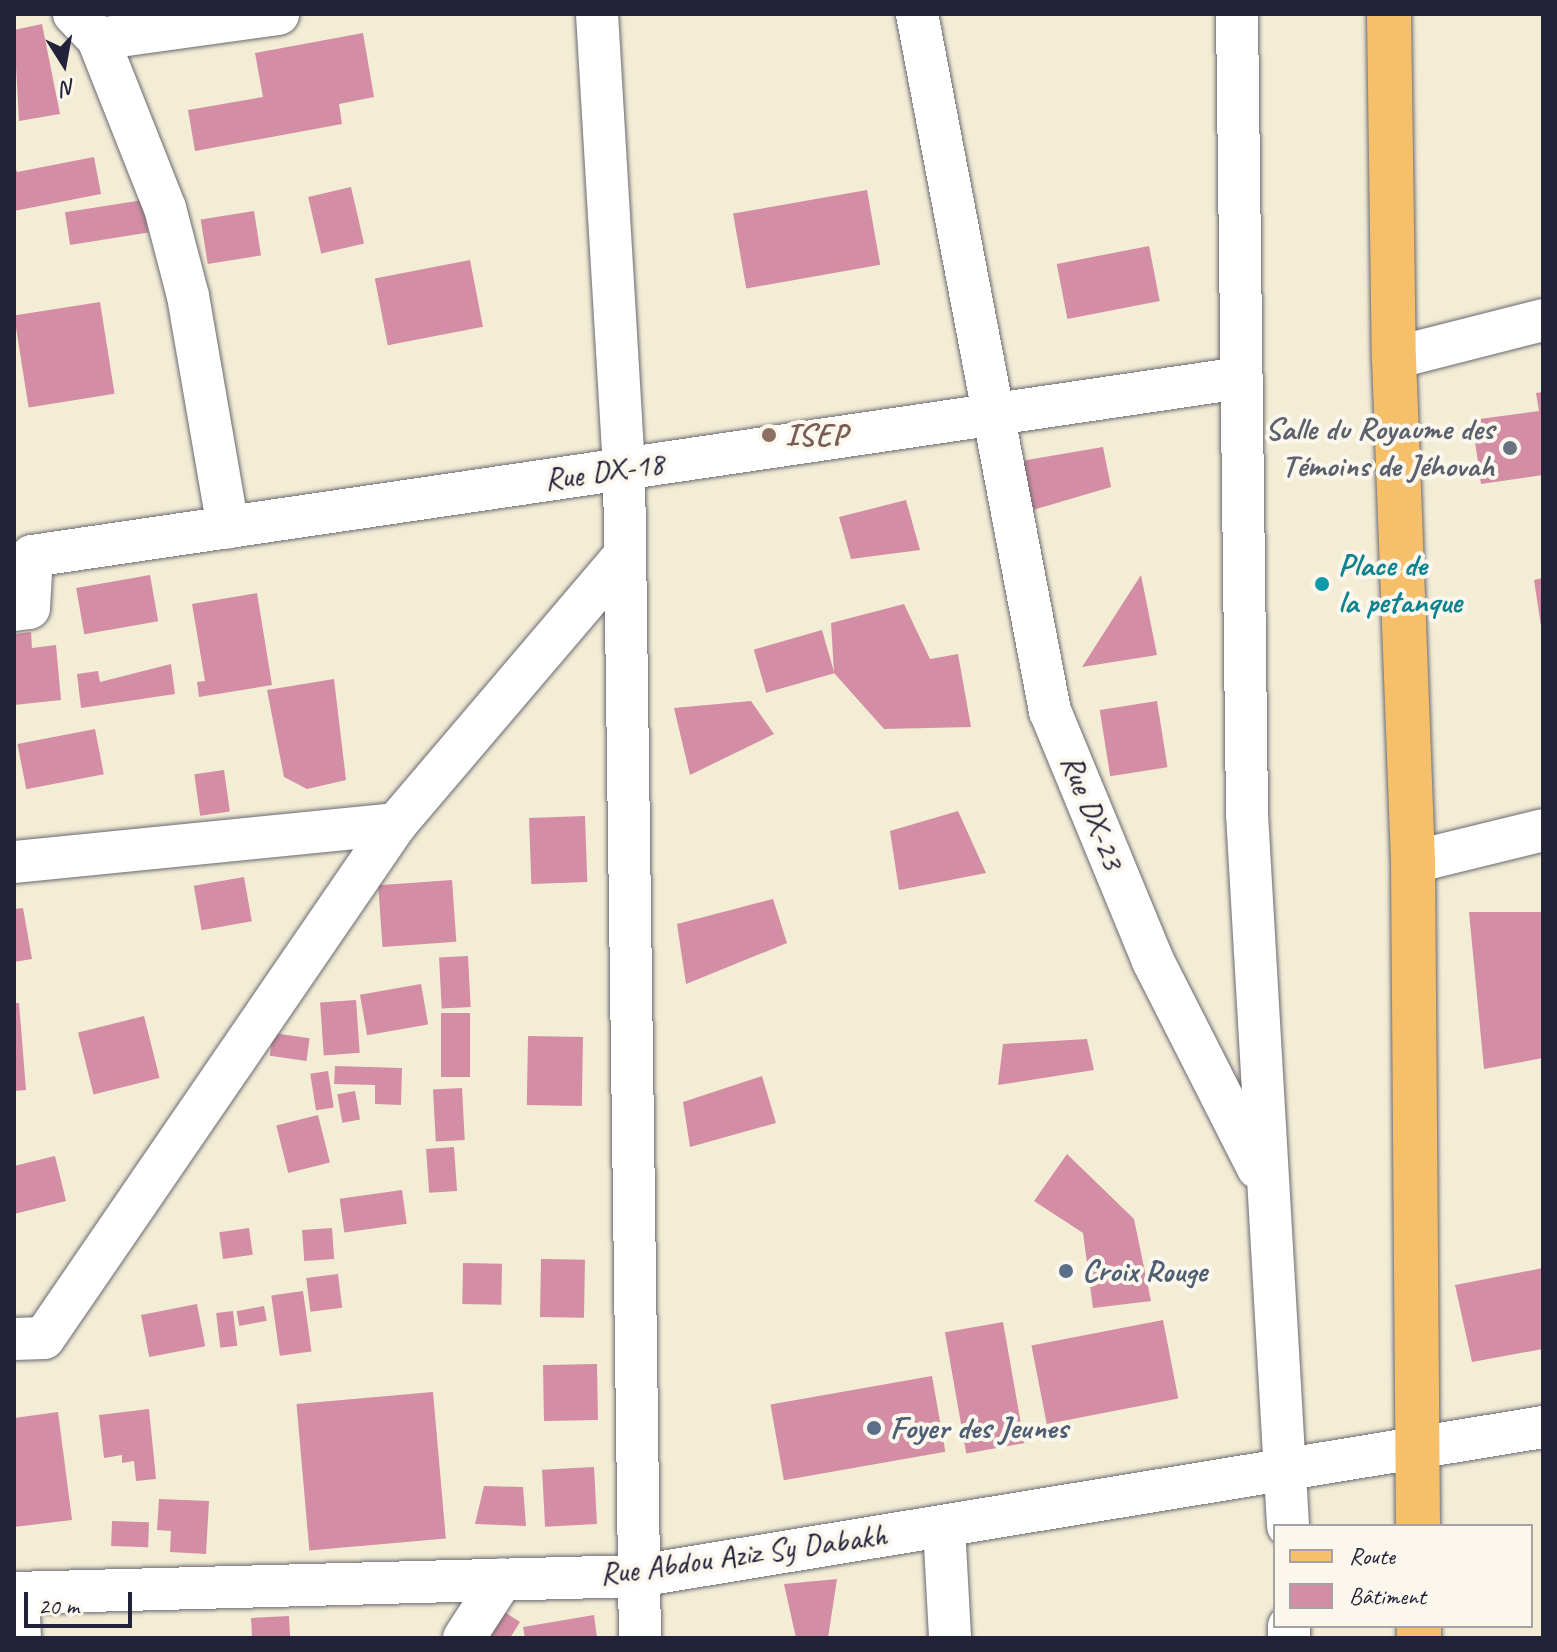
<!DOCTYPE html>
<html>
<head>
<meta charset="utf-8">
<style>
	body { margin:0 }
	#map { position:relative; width:1557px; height:1652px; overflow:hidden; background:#f3edd6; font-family:Caveat,sans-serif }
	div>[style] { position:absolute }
	.building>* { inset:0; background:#d38ea5; transform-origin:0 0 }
	.roads { filter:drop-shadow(0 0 2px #6b6971) drop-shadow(0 0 2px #6b6971) }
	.minor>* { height:42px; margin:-21px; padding:0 21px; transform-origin:21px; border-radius:21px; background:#fff }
	.major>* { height:44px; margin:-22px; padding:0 22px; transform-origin:22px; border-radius:22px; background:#f6c06b }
	.dots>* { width:22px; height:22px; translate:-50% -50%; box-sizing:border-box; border:4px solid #fbf7ec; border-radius:50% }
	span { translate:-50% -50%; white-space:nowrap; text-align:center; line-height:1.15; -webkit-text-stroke:8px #fbf7ec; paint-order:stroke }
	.worship-label { font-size:32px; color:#5b616d; font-weight:700 }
	.right { translate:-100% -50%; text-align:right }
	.education-label { font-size:32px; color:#785e54; font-weight:700 }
	.left { translate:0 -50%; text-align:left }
	.street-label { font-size:32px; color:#22223b }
	.culture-label { font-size:32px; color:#0d838f; font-weight:700 }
	.service-label { font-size:32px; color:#4e5e75; font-weight:700 }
	.frame { position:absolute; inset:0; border:16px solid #22223b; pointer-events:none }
	.legend { position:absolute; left:1273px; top:1524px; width:260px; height:104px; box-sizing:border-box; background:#fbf7ec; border:2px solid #a4a2a5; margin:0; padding:10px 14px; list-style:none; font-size:24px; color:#22223b }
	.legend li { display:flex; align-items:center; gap:16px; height:40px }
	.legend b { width:40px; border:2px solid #a4a2a5 }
	.north { position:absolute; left:24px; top:24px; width:80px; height:80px; -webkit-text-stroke:6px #fbf7ec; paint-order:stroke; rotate:169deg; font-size:22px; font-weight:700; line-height:32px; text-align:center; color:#22223b }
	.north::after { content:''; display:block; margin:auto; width:28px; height:36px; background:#22223b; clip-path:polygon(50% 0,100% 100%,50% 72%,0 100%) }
	.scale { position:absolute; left:24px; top:1592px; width:108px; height:36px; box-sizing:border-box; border:4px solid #22223b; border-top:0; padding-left:10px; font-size:24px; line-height:28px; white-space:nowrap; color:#22223b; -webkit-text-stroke:6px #fbf7ec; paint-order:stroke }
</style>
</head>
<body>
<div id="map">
	<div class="building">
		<div style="clip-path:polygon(42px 24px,60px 114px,19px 121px,14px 30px)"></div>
		<div style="clip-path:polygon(363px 33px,374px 97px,339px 104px,342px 124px,195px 151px,188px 110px,263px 97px,255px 53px)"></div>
		<div style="clip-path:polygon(94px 157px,101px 194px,14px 211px,14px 163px,17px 172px)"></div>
		<div style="left:351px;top:187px;width:58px;height:44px;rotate:77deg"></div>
		<div style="left:867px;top:190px;width:76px;height:136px;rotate:80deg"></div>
		<div style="left:143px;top:200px;width:33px;height:79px;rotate:81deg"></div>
		<div style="left:254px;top:211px;width:45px;height:54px;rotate:81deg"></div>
		<div style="left:1149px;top:246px;width:56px;height:94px;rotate:79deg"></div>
		<div style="left:470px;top:260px;width:68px;height:97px;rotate:79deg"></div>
		<div style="left:100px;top:302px;width:93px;height:87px;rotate:81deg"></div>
		<div style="clip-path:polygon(1543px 392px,1543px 475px,1481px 484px,1472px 420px,1539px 411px,1536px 393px)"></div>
		<div style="clip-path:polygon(1103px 447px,1111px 487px,1026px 512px,1021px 461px)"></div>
		<div style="clip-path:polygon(906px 500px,920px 550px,851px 559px,839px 517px)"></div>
		<div style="left:150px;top:575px;width:47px;height:75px;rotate:80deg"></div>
		<div style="clip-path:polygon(1141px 575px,1157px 655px,1082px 667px)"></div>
		<div style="clip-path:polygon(1543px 578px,1543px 625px,1541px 626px,1534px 580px)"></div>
		<div style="clip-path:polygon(257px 593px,272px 685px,199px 697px,197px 682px,205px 681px,192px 604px)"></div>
		<div style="clip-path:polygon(904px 604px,930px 659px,958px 654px,971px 727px,884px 729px,834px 673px,831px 623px)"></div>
		<div style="left:822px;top:630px;width:45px;height:71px;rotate:74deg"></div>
		<div style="clip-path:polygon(31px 632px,32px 648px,56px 645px,61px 700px,14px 705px,14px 634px)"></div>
		<div style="clip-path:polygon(171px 664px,175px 694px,81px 708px,77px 674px,98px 671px,100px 682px)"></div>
		<div style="clip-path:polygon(334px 679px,346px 780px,307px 789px,284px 777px,267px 690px)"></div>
		<div style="clip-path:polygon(751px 701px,774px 734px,690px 775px,674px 708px)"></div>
		<div style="left:1157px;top:701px;width:67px;height:58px;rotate:81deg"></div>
		<div style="left:95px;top:729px;width:46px;height:79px;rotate:79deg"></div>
		<div style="left:224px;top:770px;width:42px;height:30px;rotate:82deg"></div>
		<div style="clip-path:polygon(958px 811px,986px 873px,899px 890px,890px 831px)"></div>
		<div style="left:585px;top:816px;width:66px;height:56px;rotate:88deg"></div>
		<div style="left:244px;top:877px;width:45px;height:51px;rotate:80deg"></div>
		<div style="left:452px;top:880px;width:62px;height:74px;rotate:86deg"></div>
		<div style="clip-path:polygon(773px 899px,787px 943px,686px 984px,677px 924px)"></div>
		<div style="clip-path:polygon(23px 908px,32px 959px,14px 962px,14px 909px)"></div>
		<div style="clip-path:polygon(1469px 912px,1543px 912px,1543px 1058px,1484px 1069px)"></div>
		<div style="left:468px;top:956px;width:51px;height:29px;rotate:87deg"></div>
		<div style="left:421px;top:984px;width:41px;height:62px;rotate:80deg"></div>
		<div style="left:356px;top:1000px;width:53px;height:36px;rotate:86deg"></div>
		<div style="clip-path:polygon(14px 1003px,19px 1003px,26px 1090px,14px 1091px)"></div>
		<div style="left:441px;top:1013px;width:29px;height:64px"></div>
		<div style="left:144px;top:1016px;width:64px;height:68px;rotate:76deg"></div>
		<div style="left:273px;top:1033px;width:37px;height:23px;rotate:8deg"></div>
		<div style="left:528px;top:1036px;width:55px;height:69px;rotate:1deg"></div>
		<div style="clip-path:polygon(1087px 1039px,1094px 1070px,998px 1085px,1003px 1044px)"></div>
		<div style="clip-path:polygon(335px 1066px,402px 1068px,401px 1105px,375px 1104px,375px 1085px,334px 1084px)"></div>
		<div style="left:328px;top:1071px;width:37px;height:18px;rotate:81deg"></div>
		<div style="clip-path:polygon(762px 1076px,776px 1123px,690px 1147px,683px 1102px)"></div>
		<div style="left:462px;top:1088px;width:52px;height:29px;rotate:87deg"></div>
		<div style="left:355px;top:1091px;width:29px;height:18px;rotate:80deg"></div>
		<div style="left:318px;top:1115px;width:49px;height:43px;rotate:76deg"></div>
		<div style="left:454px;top:1147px;width:44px;height:28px;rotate:86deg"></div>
		<div style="clip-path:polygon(1067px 1154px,1134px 1219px,1151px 1301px,1093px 1308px,1083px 1233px,1034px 1201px)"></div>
		<div style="clip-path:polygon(55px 1156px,66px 1201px,14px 1214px,14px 1166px)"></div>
		<div style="left:402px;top:1190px;width:34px;height:63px;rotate:82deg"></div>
		<div style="left:249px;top:1228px;width:27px;height:30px;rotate:82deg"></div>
		<div style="left:332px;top:1228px;width:31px;height:30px;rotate:86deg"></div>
		<div style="left:541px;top:1259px;width:44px;height:58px;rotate:1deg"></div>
		<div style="left:463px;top:1263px;width:39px;height:41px;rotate:1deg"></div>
		<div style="clip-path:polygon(1543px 1268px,1543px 1349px,1472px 1362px,1455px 1285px)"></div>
		<div style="left:338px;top:1274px;width:34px;height:32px;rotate:83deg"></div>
		<div style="left:303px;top:1291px;width:61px;height:32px;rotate:82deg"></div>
		<div style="left:197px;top:1304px;width:43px;height:57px;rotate:79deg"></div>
		<div style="left:264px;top:1306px;width:15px;height:28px;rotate:79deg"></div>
		<div style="left:233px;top:1311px;width:35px;height:17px;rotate:83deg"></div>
		<div style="left:1163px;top:1320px;width:80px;height:134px;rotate:79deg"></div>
		<div style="left:1003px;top:1322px;width:123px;height:59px;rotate:80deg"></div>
		<div style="left:597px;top:1364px;width:56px;height:54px;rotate:89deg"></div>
		<div style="left:932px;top:1376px;width:77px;height:164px;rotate:80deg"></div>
		<div style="left:433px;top:1392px;width:147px;height:137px;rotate:85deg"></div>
		<div style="clip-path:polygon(149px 1409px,156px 1479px,136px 1481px,134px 1461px,122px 1463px,122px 1455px,104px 1458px,99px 1415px)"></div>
		<div style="clip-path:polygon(58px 1412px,72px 1520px,14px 1527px,14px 1418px)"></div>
		<div style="left:594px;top:1467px;width:57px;height:52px;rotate:87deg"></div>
		<div style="clip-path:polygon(484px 1486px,523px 1487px,526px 1526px,475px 1524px)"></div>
		<div style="clip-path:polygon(159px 1499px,209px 1501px,206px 1554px,170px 1552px,171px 1531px,157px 1530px)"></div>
		<div style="left:112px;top:1521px;width:37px;height:25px;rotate:2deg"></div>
		<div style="clip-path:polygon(837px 1579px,828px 1638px,796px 1638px,784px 1584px)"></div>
		<div style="clip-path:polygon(500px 1609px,520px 1622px,510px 1638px,480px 1638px)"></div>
		<div style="clip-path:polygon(594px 1615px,597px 1638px,525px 1638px,523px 1627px)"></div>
		<div style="left:289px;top:1616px;width:22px;height:38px;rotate:87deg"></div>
	</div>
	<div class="roads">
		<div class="minor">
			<div style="left:74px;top:14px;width:35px;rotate:46deg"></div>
			<div style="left:98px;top:39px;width:182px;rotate:-7.9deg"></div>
			<div style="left:597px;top:14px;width:456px;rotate:86.6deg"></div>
			<div style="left:624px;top:469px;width:1169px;rotate:89.22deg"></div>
			<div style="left:917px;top:14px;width:710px;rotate:79.2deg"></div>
			<div style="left:1050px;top:711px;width:270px;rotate:67.6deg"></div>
			<div style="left:1153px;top:961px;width:232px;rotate:63.1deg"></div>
			<div style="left:1237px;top:14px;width:800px;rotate:89.28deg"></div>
			<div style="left:1247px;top:814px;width:713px;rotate:86.7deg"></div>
			<div style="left:98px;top:39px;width:182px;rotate:68.4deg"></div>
			<div style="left:165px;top:208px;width:91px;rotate:75.4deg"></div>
			<div style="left:188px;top:296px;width:235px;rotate:80.2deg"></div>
			<div style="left:1394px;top:358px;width:154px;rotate:-14.3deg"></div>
			<div style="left:14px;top:610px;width:15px;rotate:-8deg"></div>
			<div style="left:29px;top:608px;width:52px;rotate:-86.7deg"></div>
			<div style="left:32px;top:556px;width:1222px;rotate:-8.38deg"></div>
			<div style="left:14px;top:862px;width:384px;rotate:-5.7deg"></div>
			<div style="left:1413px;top:862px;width:134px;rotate:-13.8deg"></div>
			<div style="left:14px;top:1339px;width:30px;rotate:-2deg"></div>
			<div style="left:44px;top:1338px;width:623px;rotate:-55.6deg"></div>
			<div style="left:396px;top:824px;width:349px;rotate:-49.6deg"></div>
			<div style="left:944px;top:1526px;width:112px;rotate:86.9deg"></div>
			<div style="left:14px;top:1593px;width:624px;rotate:-1.56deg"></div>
			<div style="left:638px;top:1576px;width:917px;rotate:-9.35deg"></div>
			<div style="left:18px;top:1593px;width:45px;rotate:87.5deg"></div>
			<div style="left:1289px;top:1626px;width:12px;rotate:90deg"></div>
			<div style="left:464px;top:1638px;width:70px;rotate:-57.2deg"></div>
		</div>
		<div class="major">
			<div style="left:1389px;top:14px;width:344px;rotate:89.2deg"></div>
			<div style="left:1394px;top:358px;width:504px;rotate:87.84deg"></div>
			<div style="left:1413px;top:862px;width:664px;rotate:89.57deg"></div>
			<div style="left:1419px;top:1626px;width:12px;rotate:90deg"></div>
		</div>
	</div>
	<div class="dots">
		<div style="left:769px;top:435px;background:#8d6e63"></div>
		<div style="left:1510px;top:448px;background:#6b7280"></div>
		<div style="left:1322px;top:584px;background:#0f9aa8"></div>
		<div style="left:1066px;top:1271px;background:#5c6f8a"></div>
		<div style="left:874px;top:1428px;background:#5c6f8a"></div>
	</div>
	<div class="worship-label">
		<span class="right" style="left:1494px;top:448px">Salle du Royaume des<br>Témoins de Jéhovah</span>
	</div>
	<div class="education-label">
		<span class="left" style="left:785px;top:435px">ISEP</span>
	</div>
	<div class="street-label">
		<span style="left:604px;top:472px;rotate:-8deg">Rue DX-18</span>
		<span style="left:1092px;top:812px;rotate:68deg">Rue DX-23</span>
		<span style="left:743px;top:1555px;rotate:-8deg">Rue Abdou Aziz Sy Dabakh</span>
	</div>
	<div class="culture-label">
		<span class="left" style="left:1338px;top:584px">Place de<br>la petanque</span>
	</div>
	<div class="service-label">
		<span class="left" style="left:1082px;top:1271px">Croix Rouge</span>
		<span class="left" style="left:890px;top:1428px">Foyer des Jeunes</span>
	</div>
	<div class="frame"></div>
	<ul class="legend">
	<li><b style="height:10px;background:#f6c06b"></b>Route</li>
	<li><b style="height:22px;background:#d38ea5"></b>Bâtiment</li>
	</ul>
	<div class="north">N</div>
	<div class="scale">20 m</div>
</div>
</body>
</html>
